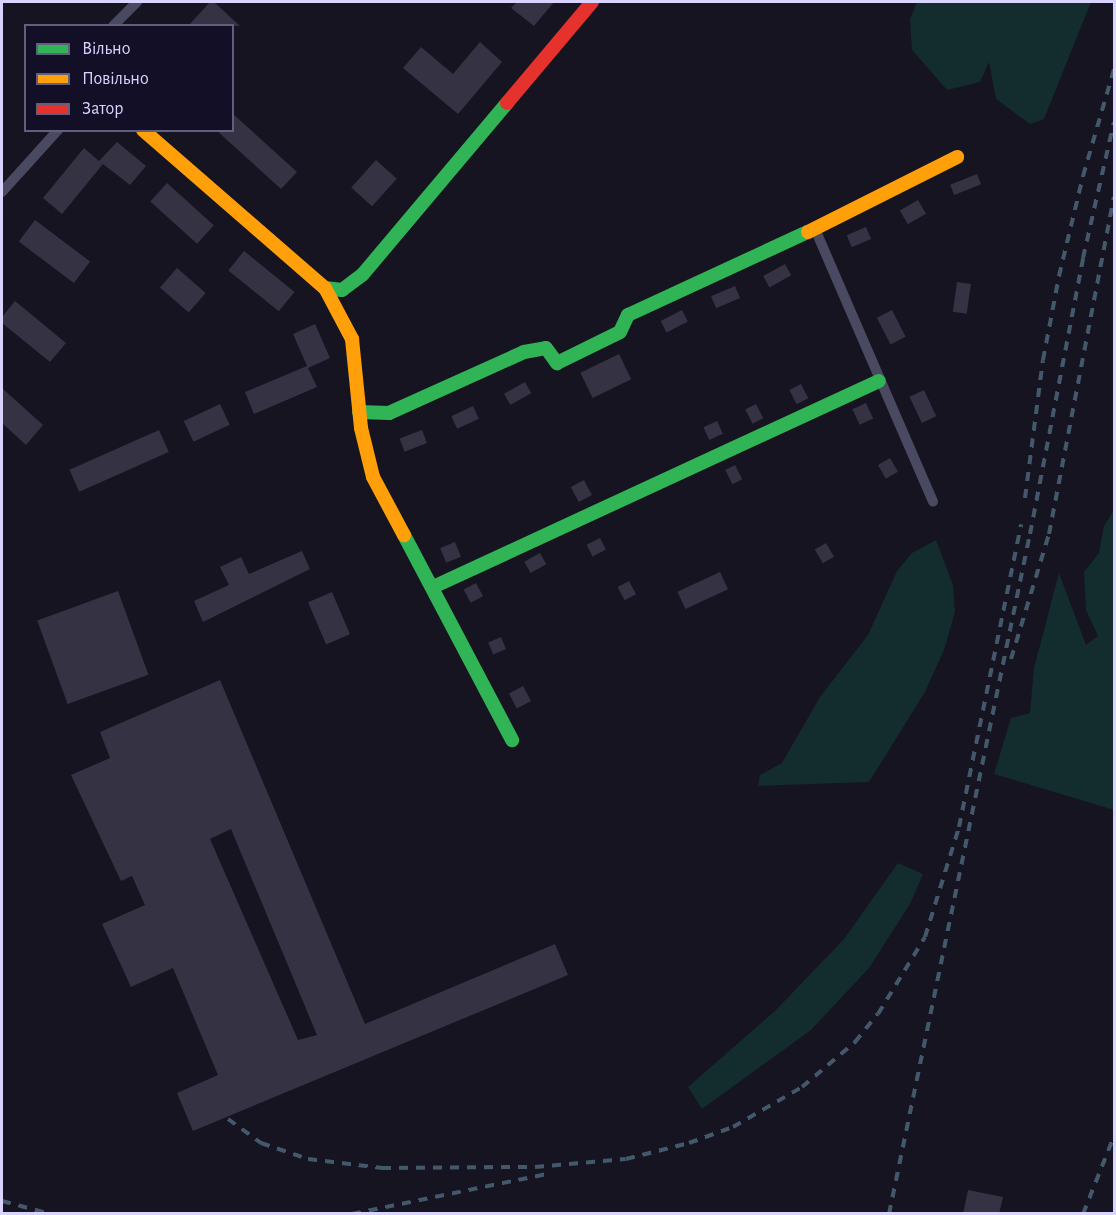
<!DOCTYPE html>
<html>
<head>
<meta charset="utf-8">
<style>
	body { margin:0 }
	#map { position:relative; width:1116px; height:1215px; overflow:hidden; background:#161421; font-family:"Alegreya Sans",sans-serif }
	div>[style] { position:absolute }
	.green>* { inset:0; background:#132c2d }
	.building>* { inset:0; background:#343243; transform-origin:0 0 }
	.street>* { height:10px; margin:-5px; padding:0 5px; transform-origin:5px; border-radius:5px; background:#4a4962 }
	.fast>* { height:14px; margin:-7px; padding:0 7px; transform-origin:7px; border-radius:7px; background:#30b455 }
	.slow>* { height:14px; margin:-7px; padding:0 7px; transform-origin:7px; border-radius:7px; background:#ff9f0a }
	.jam>* { height:14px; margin:-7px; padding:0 7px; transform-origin:7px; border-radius:7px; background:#e5322d }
	.rail>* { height:4px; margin-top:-2px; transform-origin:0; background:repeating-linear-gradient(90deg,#43596b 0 9px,transparent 0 17px) }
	span { translate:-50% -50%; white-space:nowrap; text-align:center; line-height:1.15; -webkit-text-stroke:5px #130f26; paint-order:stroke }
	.frame { position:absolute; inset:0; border:3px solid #d9d4ff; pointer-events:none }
	.legend { position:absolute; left:24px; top:24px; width:210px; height:108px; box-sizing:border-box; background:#130f26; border:2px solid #625e7d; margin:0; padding:8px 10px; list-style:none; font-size:18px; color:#d9d4ff }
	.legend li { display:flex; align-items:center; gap:12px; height:30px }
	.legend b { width:30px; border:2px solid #625e7d }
</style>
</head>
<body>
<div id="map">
	<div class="green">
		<div style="clip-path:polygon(917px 2px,1091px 2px,1044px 119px,1030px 124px,996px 99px,989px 62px,980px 82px,947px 90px,912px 50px,910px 19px)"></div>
		<div style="clip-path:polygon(1114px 510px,1114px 810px,994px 774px,1011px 718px,1030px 713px,1034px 668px,1059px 573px,1086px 645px,1098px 636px,1086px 610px,1084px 572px,1099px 553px,1104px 526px)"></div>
		<div style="clip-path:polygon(936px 540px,953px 585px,955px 612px,944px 650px,925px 692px,869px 782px,758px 786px,760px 775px,782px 763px,820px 697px,868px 635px,897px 571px,912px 553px)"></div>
		<div style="clip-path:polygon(898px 863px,923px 874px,910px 904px,869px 968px,811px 1030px,702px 1109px,688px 1087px,775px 1011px,844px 939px)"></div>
	</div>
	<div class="building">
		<div style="clip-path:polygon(210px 2px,214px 2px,240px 26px,188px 26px)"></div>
		<div style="clip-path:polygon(517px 2px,554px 2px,534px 26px,511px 8px)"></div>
		<div style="clip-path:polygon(480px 42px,502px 62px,458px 114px,403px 68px,421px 47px,453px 74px)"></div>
		<div style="clip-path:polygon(232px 113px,297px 172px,281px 189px,216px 130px,232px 130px)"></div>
		<div style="clip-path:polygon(117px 142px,146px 166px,130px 185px,103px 164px,62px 214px,43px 198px,84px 148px,99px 161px)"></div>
		<div style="left:376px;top:160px;width:28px;height:37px;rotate:42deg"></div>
		<div style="left:977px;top:174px;width:11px;height:29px;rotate:68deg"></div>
		<div style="left:167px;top:183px;width:63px;height:25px;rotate:42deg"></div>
		<div style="left:918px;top:200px;width:16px;height:21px;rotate:60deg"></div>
		<div style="left:35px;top:220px;width:69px;height:27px;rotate:37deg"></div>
		<div style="left:866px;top:227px;width:13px;height:21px;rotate:67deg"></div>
		<div style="left:244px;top:251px;width:65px;height:25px;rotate:39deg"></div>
		<div style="left:785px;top:264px;width:13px;height:25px;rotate:61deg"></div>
		<div style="left:177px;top:268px;width:38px;height:26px;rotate:41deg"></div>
		<div style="left:957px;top:282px;width:14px;height:30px;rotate:8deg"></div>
		<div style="left:735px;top:286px;width:13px;height:26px;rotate:67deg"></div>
		<div style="clip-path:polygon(15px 301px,66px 343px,50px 362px,2px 323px,2px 317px)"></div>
		<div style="left:682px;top:310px;width:13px;height:24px;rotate:63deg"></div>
		<div style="left:892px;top:310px;width:30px;height:17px;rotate:63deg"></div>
		<div style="clip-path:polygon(315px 324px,330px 358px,308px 368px,317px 387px,254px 414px,245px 392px,307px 366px,293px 334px)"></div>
		<div style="left:619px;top:354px;width:28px;height:43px;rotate:64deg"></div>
		<div style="left:525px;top:382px;width:13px;height:24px;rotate:61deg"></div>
		<div style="left:801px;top:384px;width:16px;height:13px;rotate:63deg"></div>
		<div style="clip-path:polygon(2px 388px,43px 425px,26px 445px,2px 423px)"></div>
		<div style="left:924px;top:390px;width:29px;height:16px;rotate:65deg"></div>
		<div style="left:866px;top:403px;width:17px;height:15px;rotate:65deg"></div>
		<div style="left:220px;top:404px;width:23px;height:40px;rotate:65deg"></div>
		<div style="left:756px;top:404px;width:16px;height:12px;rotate:63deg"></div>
		<div style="left:473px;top:406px;width:14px;height:24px;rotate:65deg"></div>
		<div style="left:717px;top:421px;width:14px;height:15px;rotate:65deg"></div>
		<div style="left:159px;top:430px;width:24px;height:98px;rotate:66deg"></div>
		<div style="left:422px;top:430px;width:14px;height:24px;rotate:69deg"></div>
		<div style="left:890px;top:458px;width:16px;height:14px;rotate:60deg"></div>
		<div style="left:735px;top:465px;width:16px;height:11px;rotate:63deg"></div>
		<div style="left:584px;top:480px;width:17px;height:15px;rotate:62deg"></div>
		<div style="left:600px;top:538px;width:13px;height:15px;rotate:63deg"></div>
		<div style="left:455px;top:542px;width:16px;height:16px;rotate:68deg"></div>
		<div style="left:826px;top:543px;width:16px;height:13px;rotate:60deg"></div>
		<div style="clip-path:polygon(302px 551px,310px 569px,203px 622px,194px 601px,229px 585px,220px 567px,241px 557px,249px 574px)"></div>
		<div style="left:540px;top:553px;width:13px;height:18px;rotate:61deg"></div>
		<div style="left:720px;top:572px;width:19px;height:47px;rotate:65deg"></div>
		<div style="left:629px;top:581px;width:15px;height:13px;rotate:62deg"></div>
		<div style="left:476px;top:583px;width:15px;height:14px;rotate:62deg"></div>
		<div style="left:118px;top:591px;width:89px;height:86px;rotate:70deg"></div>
		<div style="left:332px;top:592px;width:46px;height:26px;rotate:67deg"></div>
		<div style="left:501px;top:637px;width:13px;height:14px;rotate:67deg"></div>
		<div style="clip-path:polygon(evenodd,220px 680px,365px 1024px,555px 944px,568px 975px,193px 1131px,177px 1093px,218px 1075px,173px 968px,131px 987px,102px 924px,145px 905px,132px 876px,121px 881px,71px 775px,110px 758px,100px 732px,220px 680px,231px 829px,317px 1035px,298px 1040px,210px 839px,231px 829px)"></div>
		<div style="left:523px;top:686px;width:17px;height:16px;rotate:62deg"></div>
		<div style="clip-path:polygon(968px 1190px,1003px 1197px,999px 1214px,963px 1214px)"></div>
	</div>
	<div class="street">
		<div style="left:113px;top:26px;width:34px;rotate:-45deg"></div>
		<div style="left:2px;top:192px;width:84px;rotate:-47.9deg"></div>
		<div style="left:815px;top:229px;width:297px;rotate:66.6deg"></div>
	</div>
	<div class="fast">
		<div style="left:325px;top:288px;width:17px;rotate:7deg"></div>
		<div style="left:342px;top:290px;width:26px;rotate:-37deg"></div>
		<div style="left:363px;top:274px;width:224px;rotate:-49.9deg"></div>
		<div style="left:359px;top:412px;width:30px;rotate:2deg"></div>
		<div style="left:389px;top:413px;width:148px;rotate:-24.3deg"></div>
		<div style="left:524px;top:352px;width:22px;rotate:-10deg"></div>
		<div style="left:546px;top:348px;width:19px;rotate:54deg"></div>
		<div style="left:557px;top:363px;width:70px;rotate:-26.2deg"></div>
		<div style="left:620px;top:332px;width:19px;rotate:-65deg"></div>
		<div style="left:628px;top:315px;width:198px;rotate:-24.8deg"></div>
		<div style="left:404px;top:535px;width:232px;rotate:62.2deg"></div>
		<div style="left:433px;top:587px;width:491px;rotate:-24.8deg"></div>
	</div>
	<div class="slow">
		<div style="left:143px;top:130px;width:241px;rotate:41deg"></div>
		<div style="left:325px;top:288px;width:58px;rotate:62.1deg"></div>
		<div style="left:352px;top:339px;width:89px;rotate:84.2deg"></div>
		<div style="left:361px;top:428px;width:50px;rotate:76.2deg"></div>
		<div style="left:373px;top:477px;width:66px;rotate:61.9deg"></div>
		<div style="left:808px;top:232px;width:167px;rotate:-26.7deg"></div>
	</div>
	<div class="jam">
		<div style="left:507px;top:103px;width:132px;rotate:-49.9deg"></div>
	</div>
	<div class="rail">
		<div style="left:1025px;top:498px;width:139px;rotate:-82.6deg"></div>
		<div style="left:1043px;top:360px;width:86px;rotate:-79.2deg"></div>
		<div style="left:1059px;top:276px;width:103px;rotate:-76.5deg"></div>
		<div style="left:1083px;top:176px;width:111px;rotate:-73.8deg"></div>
		<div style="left:1011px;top:659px;width:131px;rotate:-73.1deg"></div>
		<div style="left:1049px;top:534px;width:343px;rotate:-79.1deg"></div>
		<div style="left:228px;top:1119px;width:41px;rotate:36deg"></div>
		<div style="left:261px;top:1143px;width:50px;rotate:18.8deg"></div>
		<div style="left:308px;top:1159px;width:75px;rotate:6.9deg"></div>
		<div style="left:382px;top:1168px;width:153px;rotate:-0.4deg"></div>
		<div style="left:535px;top:1167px;width:91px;rotate:-5deg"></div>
		<div style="left:626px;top:1159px;width:65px;rotate:-14.3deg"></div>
		<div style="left:689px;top:1143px;width:47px;rotate:-20deg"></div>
		<div style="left:733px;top:1127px;width:80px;rotate:-30.1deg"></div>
		<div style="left:802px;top:1087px;width:70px;rotate:-40.3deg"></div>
		<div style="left:855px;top:1042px;width:36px;rotate:-51deg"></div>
		<div style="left:878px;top:1014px;width:90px;rotate:-58.6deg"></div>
		<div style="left:925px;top:937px;width:115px;rotate:-72.8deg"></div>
		<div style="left:959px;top:827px;width:309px;rotate:-78.4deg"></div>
		<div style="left:2px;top:1201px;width:51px;rotate:14.9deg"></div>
		<div style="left:352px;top:1214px;width:204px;rotate:-11.6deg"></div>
		<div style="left:889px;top:1214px;width:694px;rotate:-78.29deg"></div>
		<div style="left:1030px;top:534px;width:281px;rotate:-79.1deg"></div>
		<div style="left:1083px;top:258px;width:139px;rotate:-77.2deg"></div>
		<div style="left:1083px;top:1214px;width:84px;rotate:-68.3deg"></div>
	</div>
	<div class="frame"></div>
	<ul class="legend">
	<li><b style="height:8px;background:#30b455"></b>Вільно</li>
	<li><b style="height:8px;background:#ff9f0a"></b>Повільно</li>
	<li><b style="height:8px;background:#e5322d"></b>Затор</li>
	</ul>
</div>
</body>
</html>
